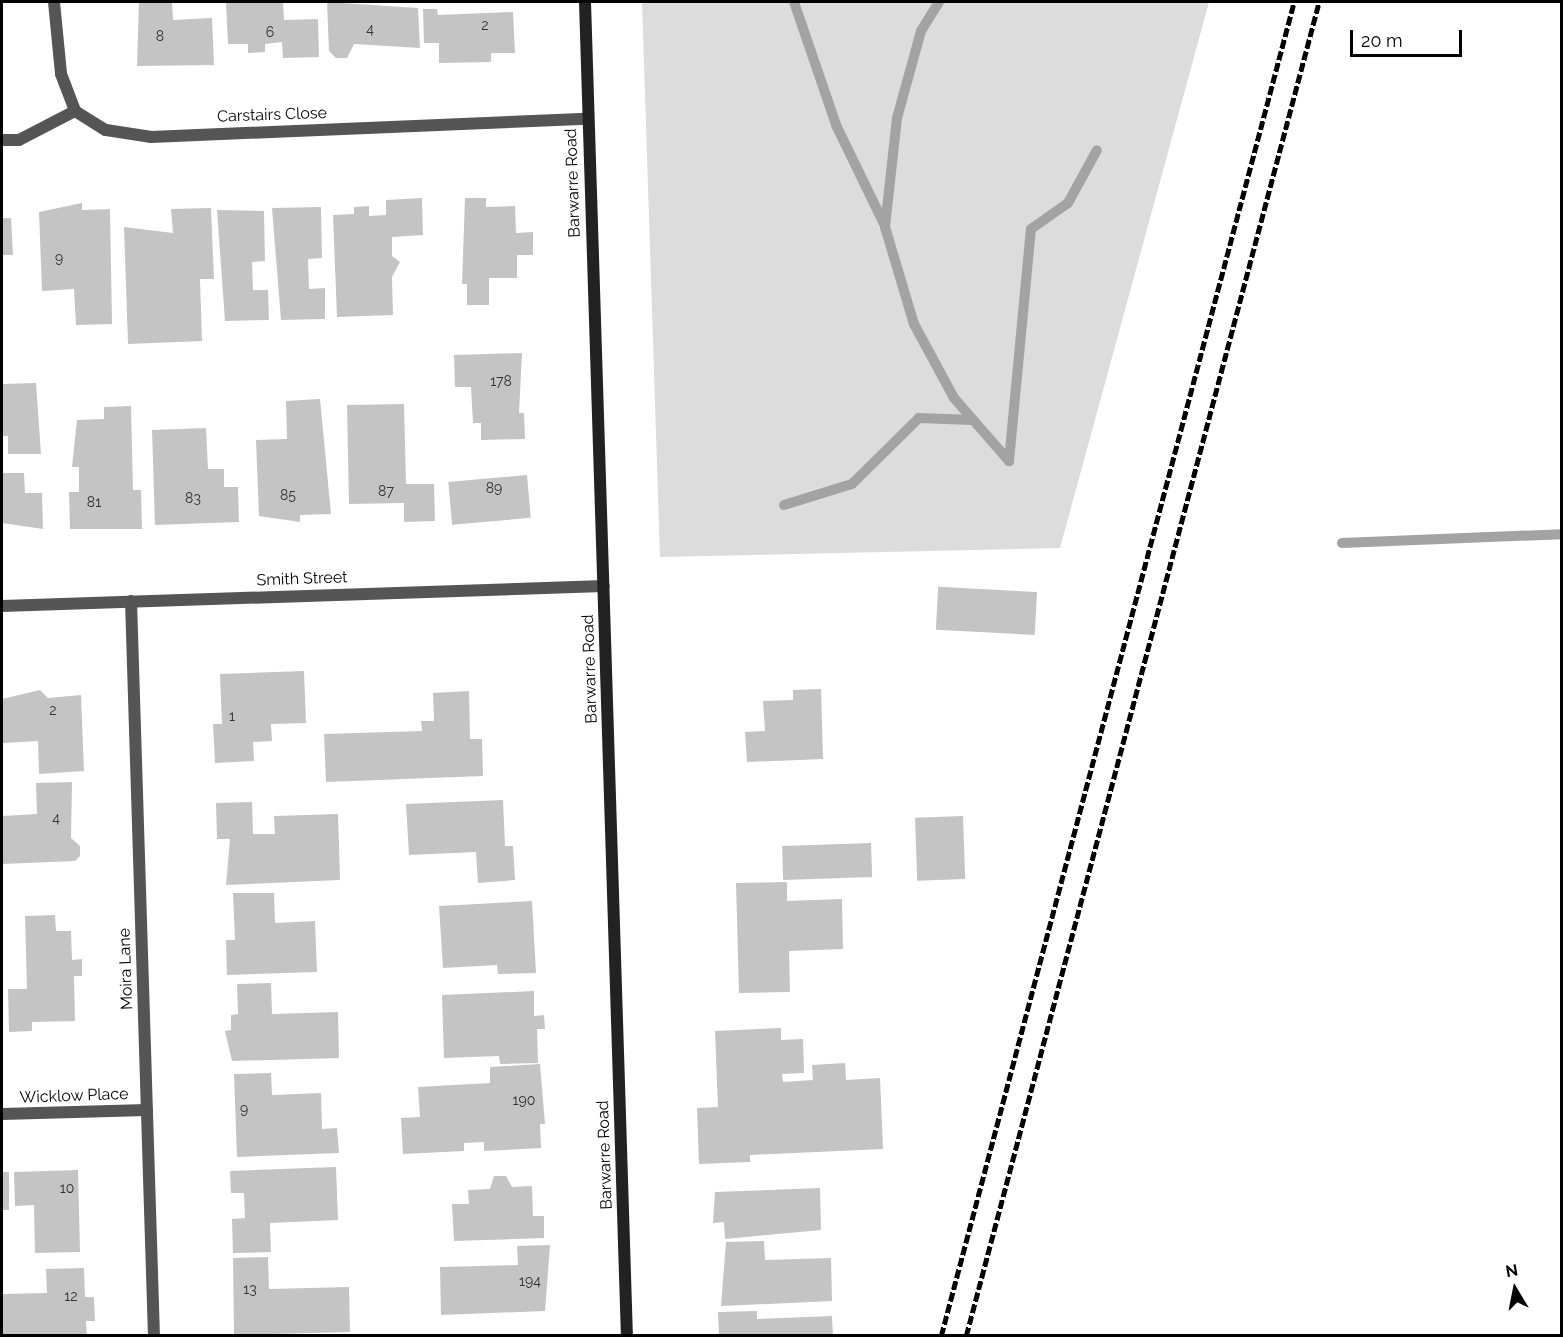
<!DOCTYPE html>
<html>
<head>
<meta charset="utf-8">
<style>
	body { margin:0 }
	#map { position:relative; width:1563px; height:1337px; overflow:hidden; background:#fff; font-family:Raleway,sans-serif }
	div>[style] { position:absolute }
	.green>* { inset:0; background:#dcdcdc }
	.stream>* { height:10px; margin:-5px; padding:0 5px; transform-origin:5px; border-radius:5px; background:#a3a3a3 }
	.building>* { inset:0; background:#c4c4c4; transform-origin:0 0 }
	.street>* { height:12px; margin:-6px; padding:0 6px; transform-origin:6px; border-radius:6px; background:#555 }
	.secondary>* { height:12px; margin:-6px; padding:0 6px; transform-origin:6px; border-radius:6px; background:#222 }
	.rail>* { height:4.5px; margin-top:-2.25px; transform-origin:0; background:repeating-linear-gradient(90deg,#000 0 9px,transparent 0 12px) }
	span { translate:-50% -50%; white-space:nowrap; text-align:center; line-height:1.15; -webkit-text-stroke:5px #fff; paint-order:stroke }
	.number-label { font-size:14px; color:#313131 }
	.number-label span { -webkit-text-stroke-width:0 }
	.street-label { font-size:16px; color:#000 }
	.frame { position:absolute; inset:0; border:3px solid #000; pointer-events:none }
	.north { position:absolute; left:1485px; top:1259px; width:60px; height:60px; -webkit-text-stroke:4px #fff; paint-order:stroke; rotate:350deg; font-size:16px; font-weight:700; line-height:24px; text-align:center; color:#000 }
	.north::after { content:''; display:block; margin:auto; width:21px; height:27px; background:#000; clip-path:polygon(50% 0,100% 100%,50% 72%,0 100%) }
	.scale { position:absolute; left:1350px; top:30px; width:112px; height:27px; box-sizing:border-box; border:3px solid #000; border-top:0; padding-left:8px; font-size:18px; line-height:21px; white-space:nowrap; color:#000; -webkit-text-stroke:4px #fff; paint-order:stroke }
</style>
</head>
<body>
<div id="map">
	<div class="green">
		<div style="clip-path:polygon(642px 2px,1209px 2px,1060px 548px,660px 557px)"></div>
	</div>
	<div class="stream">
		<div style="left:794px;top:2px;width:130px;rotate:71.1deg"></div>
		<div style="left:836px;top:125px;width:112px;rotate:64.1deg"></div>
		<div style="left:939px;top:2px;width:34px;rotate:122deg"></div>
		<div style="left:921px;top:31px;width:90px;rotate:105.4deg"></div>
		<div style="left:897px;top:118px;width:110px;rotate:96.3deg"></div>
		<div style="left:885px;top:227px;width:101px;rotate:73.4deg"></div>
		<div style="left:914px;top:324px;width:84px;rotate:61.6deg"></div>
		<div style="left:954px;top:398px;width:84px;rotate:48.9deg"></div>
		<div style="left:1009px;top:461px;width:233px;rotate:-84.6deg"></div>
		<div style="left:1031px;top:229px;width:45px;rotate:-35.1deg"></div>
		<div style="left:1068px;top:203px;width:60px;rotate:-61.3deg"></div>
		<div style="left:784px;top:505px;width:71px;rotate:-17.2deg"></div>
		<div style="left:852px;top:484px;width:94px;rotate:-44.6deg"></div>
		<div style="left:919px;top:418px;width:53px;rotate:2.2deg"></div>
		<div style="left:1342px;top:543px;width:220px;rotate:-2.3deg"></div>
	</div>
	<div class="building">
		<div style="clip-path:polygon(139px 2px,172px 2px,173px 20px,212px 18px,214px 65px,137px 66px)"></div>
		<div style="clip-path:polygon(226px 2px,283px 2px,284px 20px,318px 19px,319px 57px,283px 58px,282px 42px,265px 44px,265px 52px,248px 53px,248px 44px,228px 44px)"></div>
		<div style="clip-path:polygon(327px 2px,418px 8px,420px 48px,354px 44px,347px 58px,336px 58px,329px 51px)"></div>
		<div style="clip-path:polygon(423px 9px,437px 9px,438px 15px,513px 12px,515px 53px,491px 53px,491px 62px,439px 63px,439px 43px,424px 43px)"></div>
		<div style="clip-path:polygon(422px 198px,423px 235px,392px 237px,392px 256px,400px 262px,392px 277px,393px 315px,337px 317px,333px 215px,354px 214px,354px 207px,369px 206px,369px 216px,386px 215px,386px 200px)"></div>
		<div style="clip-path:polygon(465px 198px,486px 198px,486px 207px,515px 206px,516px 233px,533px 232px,533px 255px,517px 255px,517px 278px,489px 278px,489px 305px,467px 305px,467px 284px,462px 284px)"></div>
		<div style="clip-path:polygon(82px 203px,82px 210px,110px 209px,112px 324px,76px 325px,74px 289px,42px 291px,39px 212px)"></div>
		<div style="clip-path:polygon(321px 207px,322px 258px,308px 259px,309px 289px,325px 288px,325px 319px,281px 320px,272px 208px)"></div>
		<div style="clip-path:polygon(211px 208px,214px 279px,200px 279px,202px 341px,128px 344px,124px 227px,173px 233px,171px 209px)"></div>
		<div style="clip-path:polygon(217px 210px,264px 211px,265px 261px,252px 262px,253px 290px,268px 290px,269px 320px,225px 321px)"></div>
		<div style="clip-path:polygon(2px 218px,11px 218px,13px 255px,2px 255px)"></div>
		<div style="clip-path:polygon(522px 353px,519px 413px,524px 413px,525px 439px,481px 440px,481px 423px,473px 423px,471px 387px,455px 387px,454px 355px)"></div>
		<div style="clip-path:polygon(36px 383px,41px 454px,8px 454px,8px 436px,2px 436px,2px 384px)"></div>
		<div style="clip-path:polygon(320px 399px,331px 514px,300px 515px,300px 522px,259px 516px,256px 440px,287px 439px,286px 401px)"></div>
		<div style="clip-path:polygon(404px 404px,406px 484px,434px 484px,435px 521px,404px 522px,404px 503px,349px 504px,347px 405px)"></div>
		<div style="clip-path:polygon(131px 406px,133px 490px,141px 490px,142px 529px,70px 529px,69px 492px,79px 492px,79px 467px,72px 467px,77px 420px,104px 419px,104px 407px)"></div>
		<div style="clip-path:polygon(206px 428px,208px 469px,224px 469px,224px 487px,238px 487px,239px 522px,155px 525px,152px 430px)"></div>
		<div style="clip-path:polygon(2px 473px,24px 473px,25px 493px,42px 493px,43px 529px,2px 523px)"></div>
		<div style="left:527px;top:475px;width:43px;height:79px;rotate:85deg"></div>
		<div style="left:1037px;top:592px;width:43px;height:99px;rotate:93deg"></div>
		<div style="clip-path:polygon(304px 671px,306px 723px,271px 724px,272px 741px,253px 742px,254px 761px,215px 763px,213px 724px,222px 724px,220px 674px)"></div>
		<div style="clip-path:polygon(821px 689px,823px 759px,747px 762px,745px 732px,765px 731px,763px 701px,793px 700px,793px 690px)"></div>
		<div style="clip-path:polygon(40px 690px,48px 698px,81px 695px,84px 771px,39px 774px,38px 741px,3px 743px,2px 699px)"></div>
		<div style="clip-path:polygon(469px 691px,470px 739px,482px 739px,483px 776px,326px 782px,324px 734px,422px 731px,421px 721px,434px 721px,433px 693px)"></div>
		<div style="clip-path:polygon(72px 782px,71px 838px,80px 846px,80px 856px,75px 861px,2px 864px,2px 816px,37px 814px,36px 783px)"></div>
		<div style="clip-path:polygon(503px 800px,505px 846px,513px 846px,515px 880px,478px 883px,476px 852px,409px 855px,406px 804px)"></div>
		<div style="clip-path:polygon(252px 802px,253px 834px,275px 834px,274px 816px,338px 814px,340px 880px,226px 885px,230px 839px,217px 839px,216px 803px)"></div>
		<div style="left:963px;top:816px;width:63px;height:48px;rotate:88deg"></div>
		<div style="left:871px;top:843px;width:34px;height:89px;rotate:88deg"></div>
		<div style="clip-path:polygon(787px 882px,787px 901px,842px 899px,843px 949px,789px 951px,790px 992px,739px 993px,736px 883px)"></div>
		<div style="clip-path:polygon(233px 893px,274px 893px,275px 923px,315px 921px,317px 972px,227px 975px,226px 940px,235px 940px)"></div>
		<div style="clip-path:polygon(532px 901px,536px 973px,498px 974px,497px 965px,443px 968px,439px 906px)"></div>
		<div style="clip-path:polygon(55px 915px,56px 931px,71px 931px,72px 960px,82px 959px,82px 976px,74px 976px,75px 1021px,32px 1022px,32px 1031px,9px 1032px,8px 989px,27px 989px,25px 916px)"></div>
		<div style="clip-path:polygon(271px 983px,272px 1014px,338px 1012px,339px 1058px,232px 1061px,225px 1031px,231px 1030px,231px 1015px,238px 1014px,237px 984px)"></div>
		<div style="clip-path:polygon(534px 991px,534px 1016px,544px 1015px,545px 1029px,537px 1029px,538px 1063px,500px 1064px,499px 1056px,444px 1058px,442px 995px)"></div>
		<div style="clip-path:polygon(781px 1028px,781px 1040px,803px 1039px,804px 1073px,782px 1074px,783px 1082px,813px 1080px,812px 1065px,845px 1063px,846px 1080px,880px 1078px,883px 1149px,750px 1155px,750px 1162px,699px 1164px,697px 1108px,718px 1107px,715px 1031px)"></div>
		<div style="clip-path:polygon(540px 1064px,545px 1124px,540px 1124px,541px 1148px,484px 1151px,484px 1142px,464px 1143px,464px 1151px,403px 1154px,401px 1118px,420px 1117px,418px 1087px,490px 1083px,490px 1067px)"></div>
		<div style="clip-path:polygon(271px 1073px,272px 1095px,321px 1093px,322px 1129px,337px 1128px,339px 1153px,237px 1157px,234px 1074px)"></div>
		<div style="clip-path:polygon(336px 1167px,338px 1220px,270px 1223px,271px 1252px,233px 1253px,232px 1219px,245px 1218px,244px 1193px,231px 1193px,230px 1171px)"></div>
		<div style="clip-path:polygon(78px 1170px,80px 1252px,35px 1253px,34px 1205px,15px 1206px,14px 1172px)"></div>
		<div style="left:2px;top:1172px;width:7px;height:38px"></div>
		<div style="clip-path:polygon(494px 1176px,506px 1176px,512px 1187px,532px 1186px,533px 1216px,544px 1216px,544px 1238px,454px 1241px,452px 1204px,469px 1204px,468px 1190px,490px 1189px)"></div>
		<div style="clip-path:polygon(820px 1188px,821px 1230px,725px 1239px,724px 1222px,713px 1223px,715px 1192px)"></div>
		<div style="clip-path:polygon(764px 1241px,765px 1260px,831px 1258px,832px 1301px,721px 1306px,726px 1242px)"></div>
		<div style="clip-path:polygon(550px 1245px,545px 1311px,441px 1315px,440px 1267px,518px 1265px,517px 1246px)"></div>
		<div style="clip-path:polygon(268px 1257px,269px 1289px,349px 1287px,350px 1332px,234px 1335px,233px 1258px)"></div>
		<div style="clip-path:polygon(84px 1268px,85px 1297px,94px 1297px,95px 1321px,86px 1321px,87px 1336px,2px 1336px,2px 1294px,47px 1293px,46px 1269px)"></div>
		<div style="clip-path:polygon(757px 1311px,757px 1319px,832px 1316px,833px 1336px,719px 1336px,718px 1312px)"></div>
	</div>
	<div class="street">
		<div style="left:54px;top:2px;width:72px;rotate:84.4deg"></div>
		<div style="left:61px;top:74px;width:40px;rotate:69deg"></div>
		<div style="left:75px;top:111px;width:36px;rotate:32deg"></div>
		<div style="left:106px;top:130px;width:46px;rotate:8.8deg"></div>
		<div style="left:151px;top:137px;width:436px;rotate:-2.4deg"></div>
		<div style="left:2px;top:140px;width:17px"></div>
		<div style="left:19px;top:140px;width:63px;rotate:-27.4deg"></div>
		<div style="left:131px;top:601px;width:735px;rotate:88.21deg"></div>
		<div style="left:2px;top:606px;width:602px;rotate:-1.9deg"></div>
		<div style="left:2px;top:1114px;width:145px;rotate:-1.6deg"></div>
	</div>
	<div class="secondary">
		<div style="left:585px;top:2px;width:1335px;rotate:88.2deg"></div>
	</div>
	<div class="rail">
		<div style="left:941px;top:1336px;width:1380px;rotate:-75.18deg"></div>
		<div style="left:966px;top:1336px;width:1380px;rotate:-75.18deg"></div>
	</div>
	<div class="number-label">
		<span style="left:485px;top:25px">2</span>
		<span style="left:370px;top:29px">4</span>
		<span style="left:270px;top:32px">6</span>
		<span style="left:160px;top:36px">8</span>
		<span style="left:59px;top:258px">9</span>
		<span style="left:501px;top:381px">178</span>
		<span style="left:494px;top:488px">89</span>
		<span style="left:386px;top:491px">87</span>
		<span style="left:288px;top:495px">85</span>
		<span style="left:193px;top:498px">83</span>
		<span style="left:94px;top:502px">81</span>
		<span style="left:53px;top:710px">2</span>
		<span style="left:232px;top:716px">1</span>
		<span style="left:56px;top:818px">4</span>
		<span style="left:524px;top:1100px">190</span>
		<span style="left:244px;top:1109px">9</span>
		<span style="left:67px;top:1188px">10</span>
		<span style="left:530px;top:1281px">194</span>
		<span style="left:250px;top:1289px">13</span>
		<span style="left:71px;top:1296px">12</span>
	</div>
	<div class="street-label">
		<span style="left:272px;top:115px;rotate:-2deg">Carstairs Close</span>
		<span style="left:573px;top:183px;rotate:-92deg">Barwarre Road</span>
		<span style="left:302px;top:579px;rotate:-2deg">Smith Street</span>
		<span style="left:590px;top:669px;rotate:-92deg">Barwarre Road</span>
		<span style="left:126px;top:969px;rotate:-92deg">Moira Lane</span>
		<span style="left:74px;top:1096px;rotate:-2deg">Wicklow Place</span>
		<span style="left:605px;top:1155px;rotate:-92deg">Barwarre Road</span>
	</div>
	<div class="frame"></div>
	<div class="north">N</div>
	<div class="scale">20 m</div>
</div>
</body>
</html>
